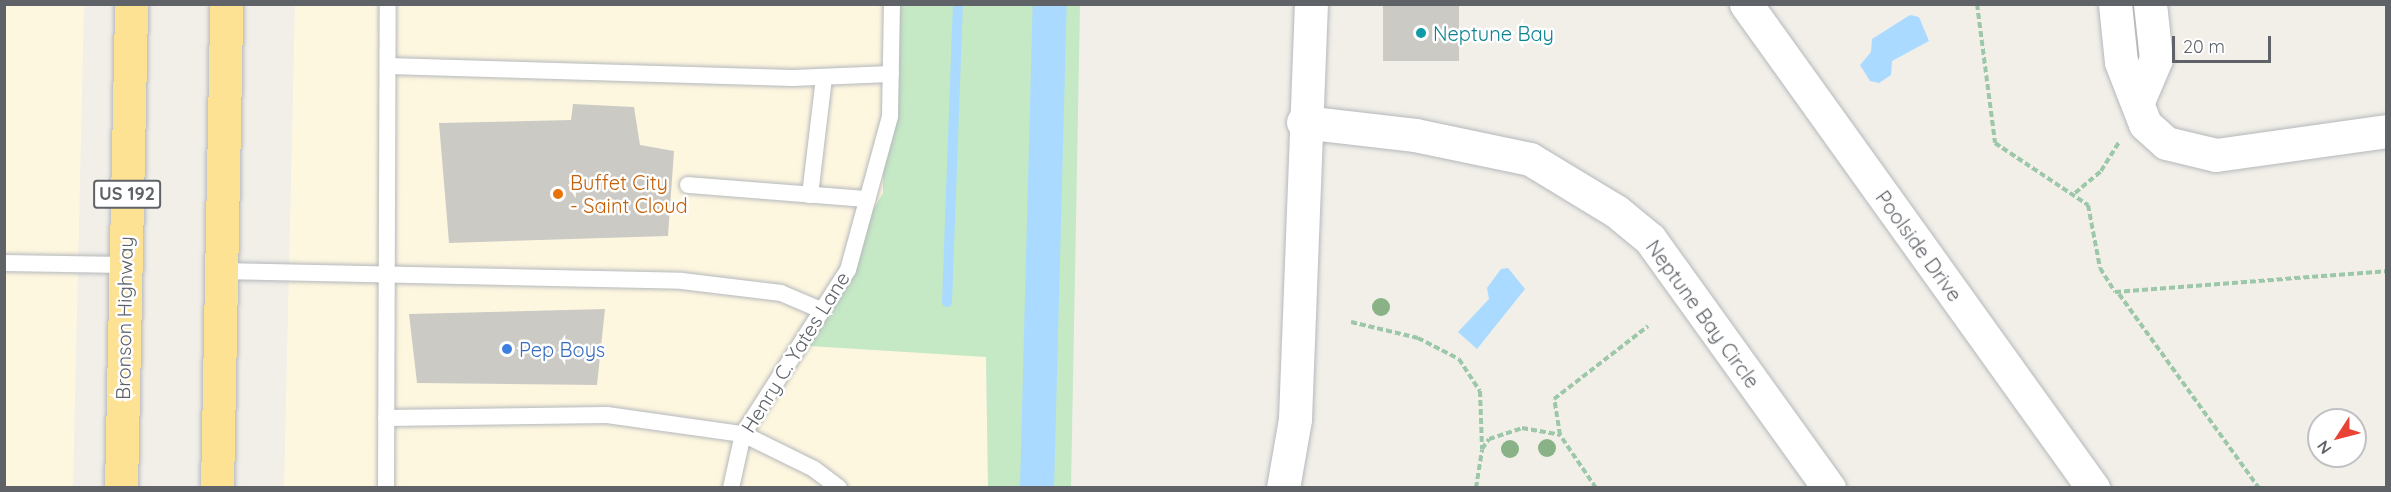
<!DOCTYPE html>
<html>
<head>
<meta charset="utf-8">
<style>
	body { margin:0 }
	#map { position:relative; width:2391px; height:492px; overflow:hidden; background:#f1efe8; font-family:Quicksand,sans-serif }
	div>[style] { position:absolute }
	.commercial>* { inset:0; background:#fef7e0 }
	.green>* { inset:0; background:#c5e8c5 }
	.water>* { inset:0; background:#aadaff }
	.stream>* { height:10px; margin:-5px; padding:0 5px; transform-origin:5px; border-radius:5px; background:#aadaff }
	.canal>* { height:34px; margin:-17px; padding:0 17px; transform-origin:17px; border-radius:17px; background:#aadaff }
	.building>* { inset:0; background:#cccac5; transform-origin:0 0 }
	.path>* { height:4px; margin-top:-2px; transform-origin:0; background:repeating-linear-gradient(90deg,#9cc7a9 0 6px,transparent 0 9px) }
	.roads { filter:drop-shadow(0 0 2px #b5b8bc) drop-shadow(0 0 2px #b5b8bc) }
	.lane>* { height:16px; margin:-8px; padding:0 8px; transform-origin:8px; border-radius:8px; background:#fff }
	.street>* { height:33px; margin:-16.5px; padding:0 16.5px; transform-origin:16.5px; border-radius:16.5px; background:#fff }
	.highway>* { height:33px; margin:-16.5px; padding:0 16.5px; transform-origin:16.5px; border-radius:16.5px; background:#fde293 }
	.trees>* { width:18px; height:18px; margin:-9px; border-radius:50%; background:#89b387 }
	.dots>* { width:16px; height:16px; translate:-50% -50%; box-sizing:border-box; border:3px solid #fff; border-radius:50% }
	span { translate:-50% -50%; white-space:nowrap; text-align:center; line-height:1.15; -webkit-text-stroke:5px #fff; paint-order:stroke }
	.shield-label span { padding:2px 4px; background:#fff; border:2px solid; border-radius:4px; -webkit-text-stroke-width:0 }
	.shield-label { font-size:18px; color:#5f6368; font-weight:700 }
	.culture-label { font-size:20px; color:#0d838f }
	.left { translate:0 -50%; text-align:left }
	.food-label { font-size:20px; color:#c56008 }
	.street-label { font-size:20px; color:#5f6368 }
	.shop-label { font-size:20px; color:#366cbe }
	.frame { position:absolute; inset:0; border:6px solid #5f6368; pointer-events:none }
	.north { position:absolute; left:2307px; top:408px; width:60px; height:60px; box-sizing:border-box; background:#fff; border:2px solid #bfc1c3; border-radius:50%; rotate:234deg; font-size:16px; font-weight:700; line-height:24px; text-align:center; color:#5f6368 }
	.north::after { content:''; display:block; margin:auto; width:21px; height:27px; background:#ea4335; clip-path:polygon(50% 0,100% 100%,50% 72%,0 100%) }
	.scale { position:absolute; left:2172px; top:36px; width:99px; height:27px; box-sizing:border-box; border:3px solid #5f6368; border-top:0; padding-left:8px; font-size:18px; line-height:21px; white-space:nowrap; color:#5f6368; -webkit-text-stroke:4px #fff; paint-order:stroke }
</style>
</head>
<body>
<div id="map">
	<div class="commercial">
		<div style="clip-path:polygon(4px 5px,84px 5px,73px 487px,5px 487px)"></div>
		<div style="clip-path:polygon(295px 5px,885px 5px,883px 194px,795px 345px,986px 356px,988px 487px,284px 488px)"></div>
	</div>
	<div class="green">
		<div style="clip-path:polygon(885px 5px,1080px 5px,1071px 487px,988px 487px,986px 357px,794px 345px,883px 193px)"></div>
	</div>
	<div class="water">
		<div style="clip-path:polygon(1910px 15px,1919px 17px,1929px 41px,1892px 61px,1891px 75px,1879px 83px,1870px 81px,1860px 65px,1871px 52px,1872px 39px)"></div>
		<div style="clip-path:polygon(1508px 268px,1525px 289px,1477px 349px,1458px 332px,1489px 299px,1487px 288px,1501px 269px)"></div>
	</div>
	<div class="stream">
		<div style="left:947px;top:302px;width:298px;rotate:-87.9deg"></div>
	</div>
	<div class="canal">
		<div style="left:1037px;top:488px;width:484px;rotate:-88.5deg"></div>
	</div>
	<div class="building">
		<div style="left:1383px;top:4px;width:76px;height:57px"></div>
		<div style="clip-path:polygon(573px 104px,634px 107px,640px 145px,674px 151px,668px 236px,449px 243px,439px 123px,571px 120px)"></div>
		<div style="clip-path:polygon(605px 309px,597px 385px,417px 383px,409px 314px)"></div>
	</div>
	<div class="path">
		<div style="left:1977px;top:4px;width:140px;rotate:82.6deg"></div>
		<div style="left:1995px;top:143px;width:112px;rotate:33.7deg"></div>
		<div style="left:2088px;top:205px;width:64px;rotate:79.2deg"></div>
		<div style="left:2100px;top:268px;width:28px;rotate:58deg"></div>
		<div style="left:2115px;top:292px;width:272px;rotate:-4.4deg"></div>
		<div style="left:2075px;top:193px;width:34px;rotate:-40deg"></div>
		<div style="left:2101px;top:171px;width:34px;rotate:-58deg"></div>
		<div style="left:2119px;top:294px;width:239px;rotate:54.2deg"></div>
		<div style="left:1351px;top:322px;width:69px;rotate:13.4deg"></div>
		<div style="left:1418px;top:338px;width:46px;rotate:27.1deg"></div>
		<div style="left:1459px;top:359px;width:38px;rotate:57deg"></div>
		<div style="left:1480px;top:391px;width:58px;rotate:88deg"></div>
		<div style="left:1476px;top:488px;width:39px;rotate:-81deg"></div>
		<div style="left:1482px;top:449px;width:12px;rotate:-55deg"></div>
		<div style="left:1489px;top:439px;width:35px;rotate:-18deg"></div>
		<div style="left:1522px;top:428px;width:39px;rotate:10deg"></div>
		<div style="left:1596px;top:488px;width:64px;rotate:-124.2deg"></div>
		<div style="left:1560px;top:435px;width:36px;rotate:-99deg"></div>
		<div style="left:1554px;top:399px;width:119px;rotate:-37.8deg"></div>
	</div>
	<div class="roads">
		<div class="lane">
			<div style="left:388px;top:66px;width:405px;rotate:1.7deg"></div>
			<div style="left:793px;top:78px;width:98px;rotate:-2.3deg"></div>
			<div style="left:688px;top:185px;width:180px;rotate:4.5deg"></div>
			<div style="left:810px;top:195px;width:118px;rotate:-83.2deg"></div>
			<div style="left:4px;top:263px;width:121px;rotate:0.9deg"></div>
			<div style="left:221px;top:271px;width:461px;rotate:1.2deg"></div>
			<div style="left:682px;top:281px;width:100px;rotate:6.9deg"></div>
			<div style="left:781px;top:293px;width:43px;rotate:23deg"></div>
			<div style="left:386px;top:418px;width:221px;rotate:-0.8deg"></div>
			<div style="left:607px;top:415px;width:137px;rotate:8deg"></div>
			<div style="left:743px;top:434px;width:79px;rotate:26.2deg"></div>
			<div style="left:814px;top:469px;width:31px;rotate:37deg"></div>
			<div style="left:386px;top:488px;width:484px;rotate:-89.8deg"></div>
			<div style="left:731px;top:488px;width:55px;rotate:-77.5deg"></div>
			<div style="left:743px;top:434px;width:195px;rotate:-57.4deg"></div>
			<div style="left:848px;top:270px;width:160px;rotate:-74.7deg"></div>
			<div style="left:890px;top:116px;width:112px;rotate:-89deg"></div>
		</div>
		<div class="street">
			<div style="left:1746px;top:4px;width:596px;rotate:54.36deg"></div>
			<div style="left:2115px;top:4px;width:58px;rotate:84.1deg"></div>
			<div style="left:2121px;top:62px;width:66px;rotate:68.8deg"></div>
			<div style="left:2145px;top:124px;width:28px;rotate:42deg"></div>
			<div style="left:2166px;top:143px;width:51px;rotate:13.5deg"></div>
			<div style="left:2216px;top:155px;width:172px;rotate:-8deg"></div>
			<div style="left:2139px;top:99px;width:43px;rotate:-67deg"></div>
			<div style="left:2156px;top:59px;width:55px;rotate:-96.2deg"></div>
			<div style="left:1303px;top:122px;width:113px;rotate:6.6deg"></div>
			<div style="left:1415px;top:135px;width:117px;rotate:11.8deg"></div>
			<div style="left:1530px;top:159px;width:100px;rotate:31.2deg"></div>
			<div style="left:1616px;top:211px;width:44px;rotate:39.5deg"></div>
			<div style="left:1650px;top:239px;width:307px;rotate:54.3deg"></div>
			<div style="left:1283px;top:488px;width:70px;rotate:-80.1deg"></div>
			<div style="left:1295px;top:419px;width:415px;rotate:-87.8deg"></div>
		</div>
		<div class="highway">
			<div style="left:121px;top:488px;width:484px;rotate:-88.8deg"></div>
			<div style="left:217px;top:488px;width:484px;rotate:-88.9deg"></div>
		</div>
	</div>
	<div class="trees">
		<div style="left:1381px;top:307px"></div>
		<div style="left:1547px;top:448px"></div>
		<div style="left:1510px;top:449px"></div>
	</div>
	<div class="dots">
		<div style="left:1421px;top:33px;background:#0f9aa8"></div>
		<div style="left:558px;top:194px;background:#e8710a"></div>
		<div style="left:507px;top:349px;background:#3f7fe0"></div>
	</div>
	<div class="shield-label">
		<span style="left:127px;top:194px">US 192</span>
	</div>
	<div class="culture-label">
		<span class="left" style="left:1433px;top:33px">Neptune Bay</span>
	</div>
	<div class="food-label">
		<span class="left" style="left:570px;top:194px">Buffet City<br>- Saint Cloud</span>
	</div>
	<div class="street-label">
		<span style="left:1919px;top:246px;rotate:54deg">Poolside Drive</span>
		<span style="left:1703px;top:314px;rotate:54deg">Neptune Bay Circle</span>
		<span style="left:124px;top:318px;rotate:-89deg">Bronson Highway</span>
		<span style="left:795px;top:352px;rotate:-58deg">Henry C. Yates Lane</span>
	</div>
	<div class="shop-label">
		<span class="left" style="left:519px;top:349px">Pep Boys</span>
	</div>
	<div class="frame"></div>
	<div class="north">N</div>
	<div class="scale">20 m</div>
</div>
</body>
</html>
